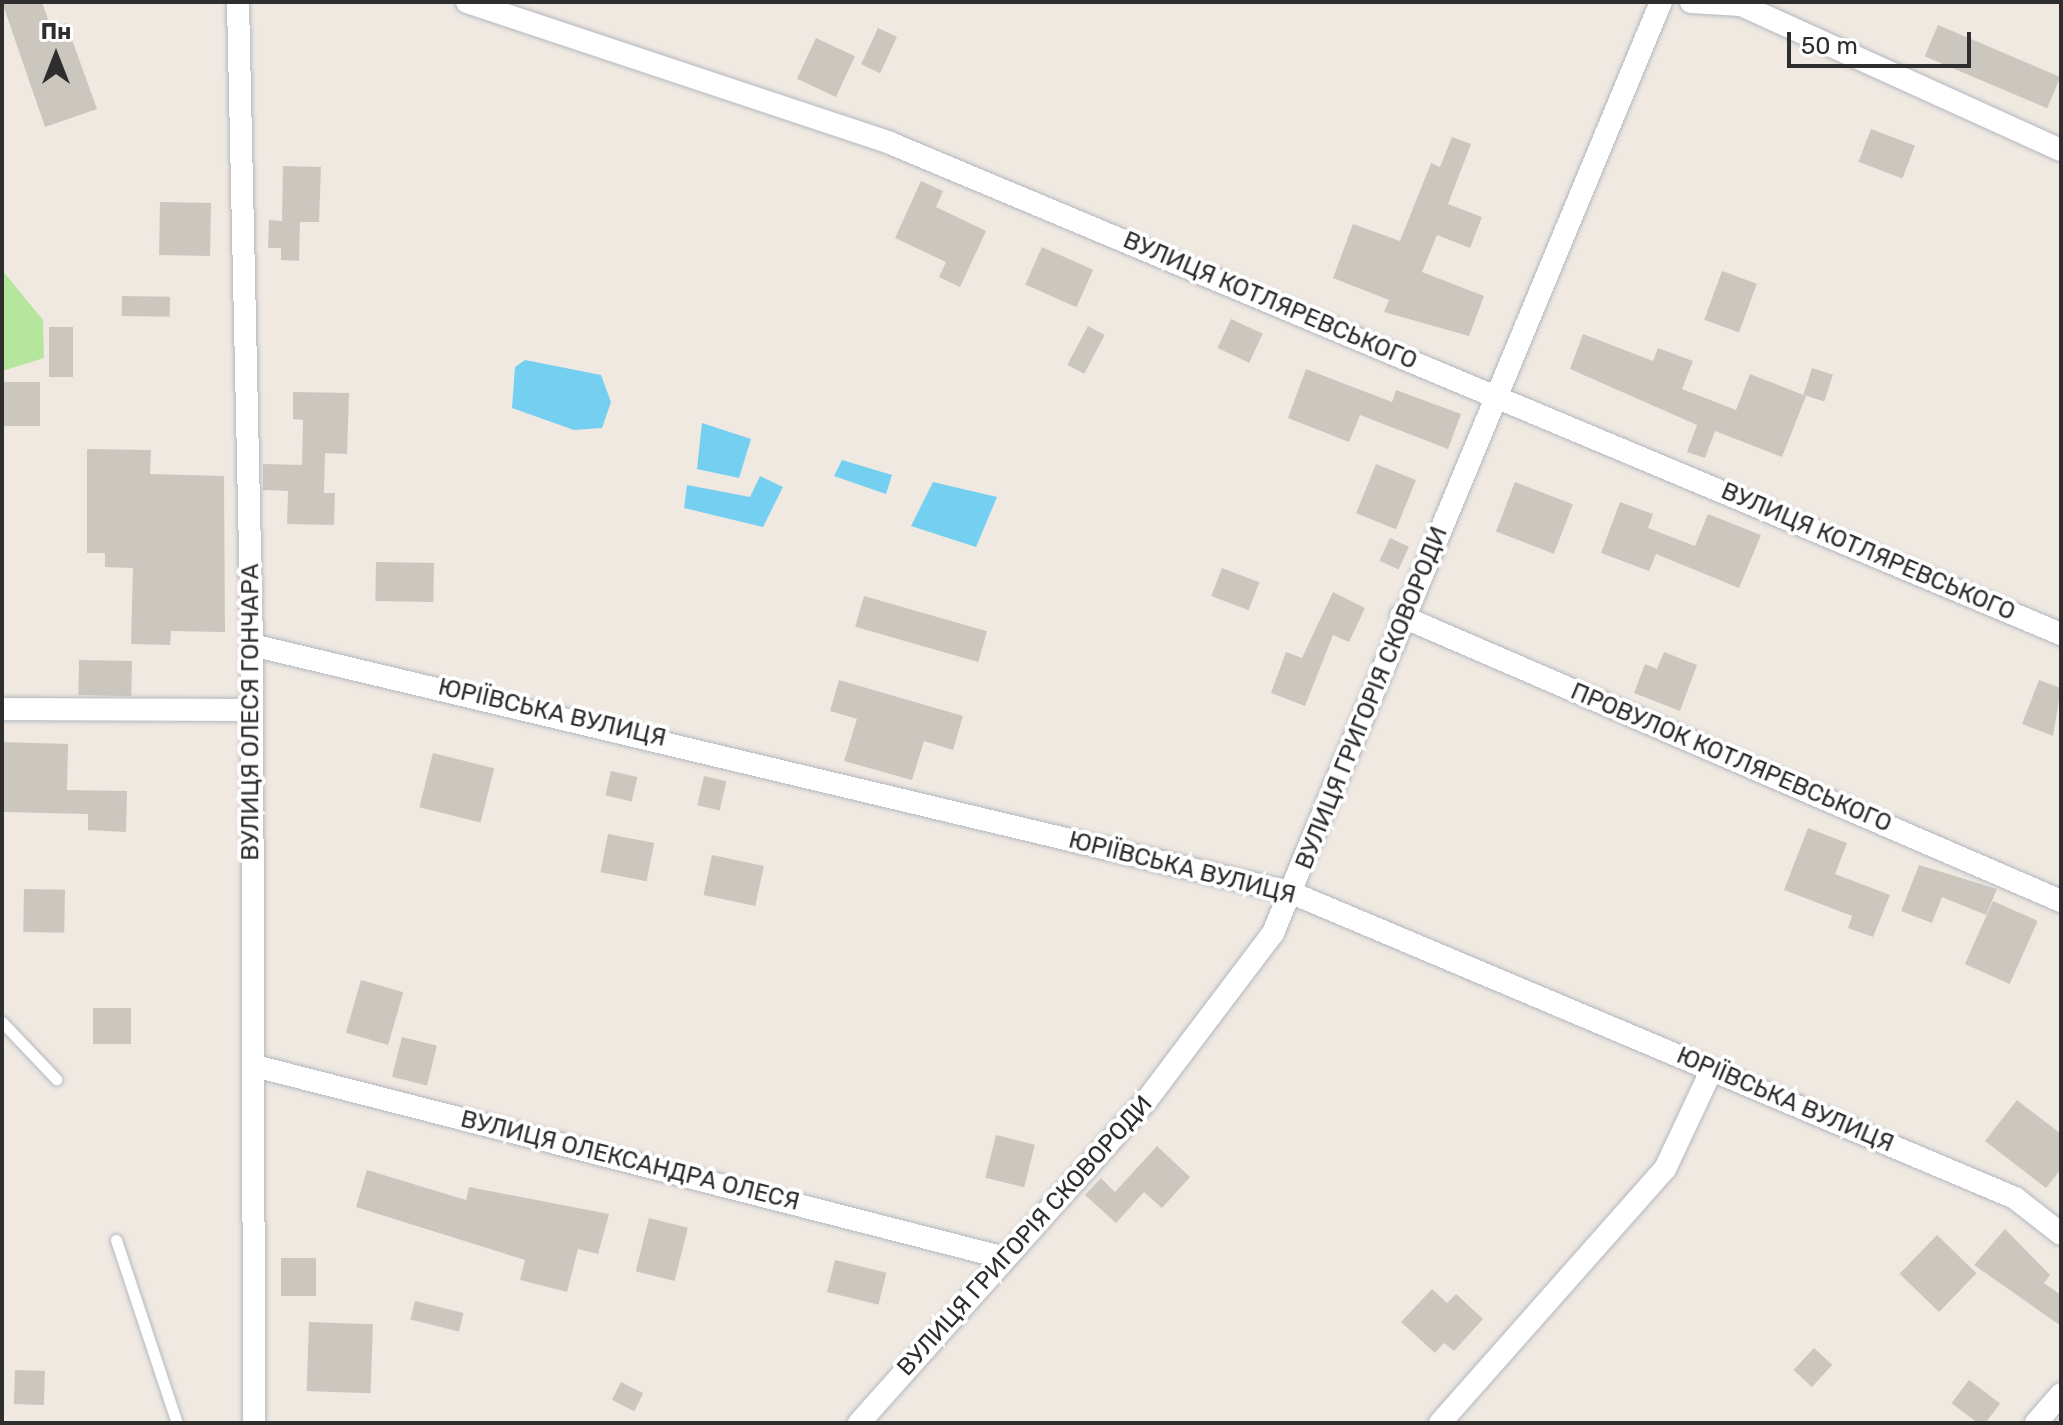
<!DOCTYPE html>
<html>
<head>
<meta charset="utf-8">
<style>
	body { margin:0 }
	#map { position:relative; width:2063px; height:1425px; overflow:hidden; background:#efe9e1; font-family:Rubik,sans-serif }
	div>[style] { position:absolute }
	.green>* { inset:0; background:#b6e59e }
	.water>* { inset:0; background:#75cff0 }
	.building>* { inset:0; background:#cbc7bf; transform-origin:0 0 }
	.roads { filter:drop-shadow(0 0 2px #b4b7c1) drop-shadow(0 0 2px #b4b7c1) }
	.service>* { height:11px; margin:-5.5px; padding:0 5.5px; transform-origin:5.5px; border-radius:5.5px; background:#fff }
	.minor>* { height:22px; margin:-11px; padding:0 11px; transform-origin:11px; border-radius:11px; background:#fff }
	span { translate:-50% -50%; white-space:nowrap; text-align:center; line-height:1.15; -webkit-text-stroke:8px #fff; paint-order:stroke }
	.street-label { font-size:24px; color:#2e2e2e }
	.frame { position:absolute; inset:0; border:4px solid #2e2e2e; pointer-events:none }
	.north { position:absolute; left:16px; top:16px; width:80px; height:80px; -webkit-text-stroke:6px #fff; paint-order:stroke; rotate:0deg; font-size:22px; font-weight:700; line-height:32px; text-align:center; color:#2e2e2e }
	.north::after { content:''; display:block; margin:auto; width:28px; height:36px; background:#2e2e2e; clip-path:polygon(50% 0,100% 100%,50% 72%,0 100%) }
	.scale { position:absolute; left:1787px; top:32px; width:184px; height:36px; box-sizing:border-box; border:4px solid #2e2e2e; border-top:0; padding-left:10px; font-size:24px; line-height:28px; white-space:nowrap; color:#2e2e2e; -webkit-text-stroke:6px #fff; paint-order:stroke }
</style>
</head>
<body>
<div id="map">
	<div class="green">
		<div style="clip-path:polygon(2px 270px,43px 320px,44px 358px,2px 371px)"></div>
	</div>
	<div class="water">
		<div style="clip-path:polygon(525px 360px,601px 375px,611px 402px,602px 428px,574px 430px,512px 408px,515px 367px)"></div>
		<div style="clip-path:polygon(702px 423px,751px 439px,739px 478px,697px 469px)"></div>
		<div style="clip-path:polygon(842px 460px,892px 475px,886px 494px,834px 476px)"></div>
		<div style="clip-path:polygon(760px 476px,783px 487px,763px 527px,684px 508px,687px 485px,750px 497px)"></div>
		<div style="clip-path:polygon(933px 482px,997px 497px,976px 547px,911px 526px)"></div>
	</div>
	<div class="building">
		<div style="clip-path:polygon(2px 2px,42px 2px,51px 28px,66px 23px,97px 109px,45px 127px)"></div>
		<div style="left:1938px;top:25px;width:133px;height:34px;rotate:23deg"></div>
		<div style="left:878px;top:28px;width:21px;height:40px;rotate:25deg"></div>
		<div style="left:816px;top:38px;width:43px;height:45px;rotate:25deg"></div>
		<div style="left:1871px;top:129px;width:47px;height:35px;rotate:21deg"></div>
		<div style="clip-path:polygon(1452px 137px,1471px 144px,1448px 204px,1482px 217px,1470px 248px,1437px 235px,1422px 272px,1484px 296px,1469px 336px,1384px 312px,1389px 300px,1333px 278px,1353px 224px,1400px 241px,1431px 163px,1440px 167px)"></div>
		<div style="clip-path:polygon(283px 166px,321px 167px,319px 222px,300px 222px,299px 261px,281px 260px,281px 248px,268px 248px,269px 220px,282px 221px)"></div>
		<div style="clip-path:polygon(921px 181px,943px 191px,936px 207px,986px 231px,960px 287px,939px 277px,946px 262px,895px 238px)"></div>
		<div style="left:160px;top:202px;width:51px;height:53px;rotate:1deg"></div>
		<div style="left:1042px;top:247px;width:56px;height:41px;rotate:24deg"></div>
		<div style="left:1722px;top:271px;width:37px;height:52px;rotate:20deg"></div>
		<div style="left:122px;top:296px;width:48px;height:20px;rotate:1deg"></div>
		<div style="left:1231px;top:319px;width:35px;height:32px;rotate:25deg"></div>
		<div style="left:1088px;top:326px;width:19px;height:44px;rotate:28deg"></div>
		<div style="left:49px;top:327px;width:24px;height:50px"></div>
		<div style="clip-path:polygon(1583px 334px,1653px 361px,1658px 348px,1693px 361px,1682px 389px,1736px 410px,1750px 374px,1806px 396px,1782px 457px,1715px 431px,1705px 458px,1687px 452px,1697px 425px,1570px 369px)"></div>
		<div style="left:1812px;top:368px;width:22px;height:28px;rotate:18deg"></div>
		<div style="clip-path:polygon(1306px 369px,1392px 402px,1396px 390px,1461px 414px,1448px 449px,1360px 415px,1349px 442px,1288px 418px)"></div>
		<div style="left:2px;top:382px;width:38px;height:44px"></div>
		<div style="clip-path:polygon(293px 392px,349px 393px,347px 454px,325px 453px,324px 493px,335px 493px,334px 525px,287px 524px,288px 491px,263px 490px,263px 464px,302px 465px,303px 420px,293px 419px)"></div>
		<div style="clip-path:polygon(87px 449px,151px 450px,150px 474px,224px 476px,225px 632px,171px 631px,170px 645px,131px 644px,133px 568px,105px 567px,105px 553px,87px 553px)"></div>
		<div style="left:1376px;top:464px;width:43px;height:53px;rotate:22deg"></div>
		<div style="left:1515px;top:482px;width:62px;height:53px;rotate:21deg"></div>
		<div style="clip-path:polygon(1620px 502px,1653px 514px,1648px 528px,1695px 546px,1708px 514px,1761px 535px,1739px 588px,1656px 554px,1649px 571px,1601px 553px)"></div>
		<div style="left:1390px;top:538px;width:21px;height:25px;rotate:25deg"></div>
		<div style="left:376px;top:562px;width:58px;height:39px;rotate:1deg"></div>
		<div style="left:1222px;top:568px;width:40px;height:30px;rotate:21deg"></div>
		<div style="clip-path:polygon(1333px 592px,1365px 608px,1349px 642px,1333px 635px,1305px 706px,1271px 693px,1286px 652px,1302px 658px)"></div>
		<div style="left:864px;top:596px;width:128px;height:32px;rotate:16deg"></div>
		<div style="clip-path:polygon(1664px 652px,1697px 665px,1680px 711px,1634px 693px,1645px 664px,1657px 669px)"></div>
		<div style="left:79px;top:660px;width:53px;height:35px;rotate:1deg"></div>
		<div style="clip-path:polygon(839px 680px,963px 716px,953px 750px,924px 741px,912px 780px,844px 761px,857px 719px,830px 711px)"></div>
		<div style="clip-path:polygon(2039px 680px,2061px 688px,2053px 736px,2022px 724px)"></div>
		<div style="clip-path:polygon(2px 742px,68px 744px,67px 790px,127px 791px,126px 832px,88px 830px,88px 814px,2px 812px)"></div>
		<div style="left:433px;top:753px;width:63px;height:56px;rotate:14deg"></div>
		<div style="left:611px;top:771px;width:27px;height:25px;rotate:13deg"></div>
		<div style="left:704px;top:776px;width:23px;height:30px;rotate:13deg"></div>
		<div style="clip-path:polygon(1808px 828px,1847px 843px,1835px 874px,1890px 895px,1873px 937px,1848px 928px,1852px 916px,1784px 890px)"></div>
		<div style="left:608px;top:834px;width:47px;height:39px;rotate:11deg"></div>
		<div style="left:712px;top:855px;width:53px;height:41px;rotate:12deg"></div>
		<div style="clip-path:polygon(1919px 865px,1997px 889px,1986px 915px,1942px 897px,1932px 923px,1901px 911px)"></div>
		<div style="left:24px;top:889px;width:41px;height:43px;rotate:1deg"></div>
		<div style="left:1993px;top:901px;width:49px;height:69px;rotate:24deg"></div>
		<div style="left:361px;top:980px;width:44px;height:55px;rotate:16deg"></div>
		<div style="left:131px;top:1008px;width:36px;height:38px;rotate:90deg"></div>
		<div style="left:402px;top:1037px;width:36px;height:41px;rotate:14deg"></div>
		<div style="clip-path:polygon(2017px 1100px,2061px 1134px,2061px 1169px,2046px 1188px,1985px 1141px)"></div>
		<div style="left:996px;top:1135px;width:40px;height:44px;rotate:14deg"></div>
		<div style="clip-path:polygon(1157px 1146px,1190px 1177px,1162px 1208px,1144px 1192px,1116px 1223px,1085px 1195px,1101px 1178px,1115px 1192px)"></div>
		<div style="clip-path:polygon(367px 1170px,466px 1200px,469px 1187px,609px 1214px,598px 1254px,578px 1249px,567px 1292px,520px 1280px,525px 1260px,356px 1207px)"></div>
		<div style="left:649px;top:1218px;width:40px;height:55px;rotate:14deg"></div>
		<div style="clip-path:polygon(2005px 1229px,2050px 1275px,2044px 1283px,2061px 1295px,2061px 1326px,1974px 1265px)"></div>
		<div style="left:1937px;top:1235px;width:55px;height:54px;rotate:44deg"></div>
		<div style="left:281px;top:1258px;width:35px;height:38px"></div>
		<div style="left:835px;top:1260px;width:53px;height:33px;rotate:14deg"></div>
		<div style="clip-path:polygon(1432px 1289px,1447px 1303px,1456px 1294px,1483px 1319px,1454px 1351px,1444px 1343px,1435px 1353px,1401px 1322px)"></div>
		<div style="left:415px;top:1301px;width:50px;height:19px;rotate:14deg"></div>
		<div style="left:309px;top:1322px;width:64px;height:69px;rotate:2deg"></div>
		<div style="left:1814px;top:1348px;width:25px;height:30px;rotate:43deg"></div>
		<div style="left:15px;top:1370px;width:30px;height:34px;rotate:2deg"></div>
		<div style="left:1969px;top:1380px;width:39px;height:29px;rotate:37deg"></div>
		<div style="left:621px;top:1382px;width:25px;height:20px;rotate:27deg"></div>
	</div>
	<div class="roads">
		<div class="service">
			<div style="left:2px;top:1022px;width:79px;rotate:46.5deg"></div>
			<div style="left:116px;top:1240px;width:193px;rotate:71.6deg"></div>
		</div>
		<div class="minor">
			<div style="left:238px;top:2px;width:643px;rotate:88.75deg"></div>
			<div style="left:252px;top:645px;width:778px;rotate:89.85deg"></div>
			<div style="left:467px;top:2px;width:446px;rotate:18.4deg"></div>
			<div style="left:890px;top:143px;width:1270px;rotate:22.75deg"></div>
			<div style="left:1691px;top:2px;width:50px;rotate:3.4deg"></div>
			<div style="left:1741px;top:5px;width:351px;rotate:24.4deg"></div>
			<div style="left:1401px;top:616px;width:719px;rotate:23.36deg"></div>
			<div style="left:252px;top:645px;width:1069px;rotate:13.41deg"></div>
			<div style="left:1292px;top:893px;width:785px;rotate:22.87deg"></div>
			<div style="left:2015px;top:1198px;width:58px;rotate:38deg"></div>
			<div style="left:2px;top:709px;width:247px;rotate:0.2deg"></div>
			<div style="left:255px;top:1066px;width:774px;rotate:14.36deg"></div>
			<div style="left:859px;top:1423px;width:431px;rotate:-48.3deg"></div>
			<div style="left:1146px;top:1101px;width:211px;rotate:-52.9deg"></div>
			<div style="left:1273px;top:933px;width:1009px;rotate:-67.38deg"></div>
			<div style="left:1440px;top:1423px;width:339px;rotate:-48.5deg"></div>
			<div style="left:1665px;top:1169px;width:110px;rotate:-64.8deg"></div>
			<div style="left:2036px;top:1423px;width:38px;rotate:-49deg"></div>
		</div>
	</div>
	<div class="street-label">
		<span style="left:1270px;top:301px;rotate:23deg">ВУЛИЦЯ КОТЛЯРЕВСЬКОГО</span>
		<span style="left:1868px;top:552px;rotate:23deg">ВУЛИЦЯ КОТЛЯРЕВСЬКОГО</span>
		<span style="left:1372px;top:698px;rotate:-68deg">ВУЛИЦЯ ГРИГОРІЯ СКОВОРОДИ</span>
		<span style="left:251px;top:712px;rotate:-90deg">ВУЛИЦЯ ОЛЕСЯ ГОНЧАРА</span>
		<span style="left:552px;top:713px;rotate:13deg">ЮРІЇВСЬКА ВУЛИЦЯ</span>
		<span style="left:1731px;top:758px;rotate:23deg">ПРОВУЛОК КОТЛЯРЕВСЬКОГО</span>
		<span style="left:1182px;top:868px;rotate:14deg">ЮРІЇВСЬКА ВУЛИЦЯ</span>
		<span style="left:1785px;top:1100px;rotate:23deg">ЮРІЇВСЬКА ВУЛИЦЯ</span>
		<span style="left:630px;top:1161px;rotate:14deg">ВУЛИЦЯ ОЛЕКСАНДРА ОЛЕСЯ</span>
		<span style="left:1025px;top:1236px;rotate:-48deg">ВУЛИЦЯ ГРИГОРІЯ СКОВОРОДИ</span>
	</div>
	<div class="frame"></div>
	<div class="north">Пн</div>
	<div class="scale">50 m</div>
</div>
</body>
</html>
